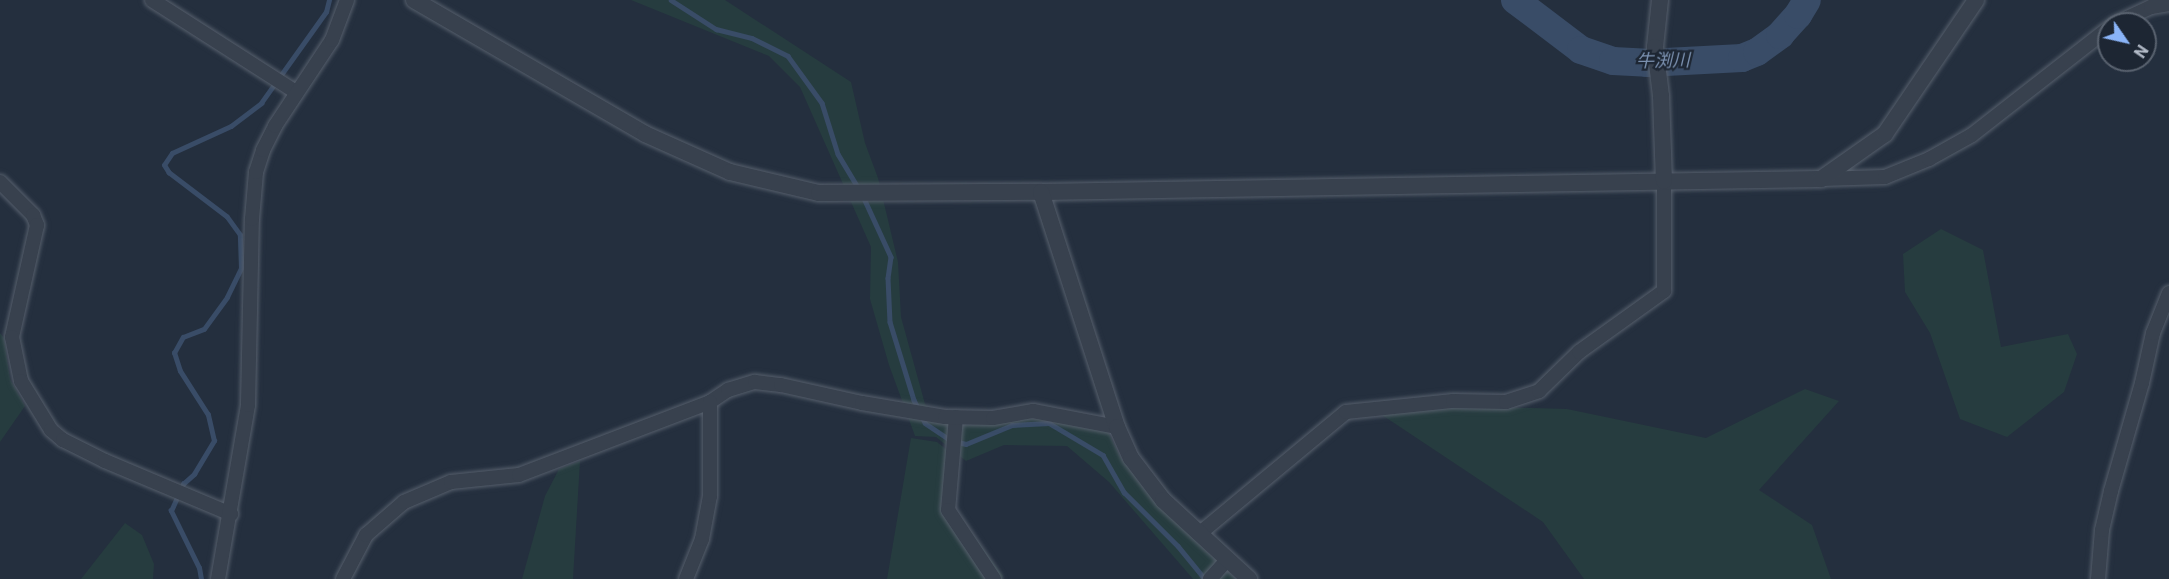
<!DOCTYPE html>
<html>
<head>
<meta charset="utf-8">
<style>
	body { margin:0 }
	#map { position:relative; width:2169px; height:579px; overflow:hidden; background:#242f3e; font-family:Roboto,"Noto Sans JP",sans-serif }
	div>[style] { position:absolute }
	.green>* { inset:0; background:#263c3f }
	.stream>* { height:4.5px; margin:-2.25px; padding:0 2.25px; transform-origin:2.25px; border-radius:2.25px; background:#394c67 }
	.river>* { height:28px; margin:-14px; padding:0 14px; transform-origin:14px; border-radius:14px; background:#394c67 }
	.roads { filter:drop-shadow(0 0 2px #565f6c) drop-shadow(0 0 2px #565f6c) }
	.minor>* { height:14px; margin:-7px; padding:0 7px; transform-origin:7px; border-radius:7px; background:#38414e }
	.tertiary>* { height:16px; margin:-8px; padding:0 8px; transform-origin:8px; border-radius:8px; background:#38414e }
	span { translate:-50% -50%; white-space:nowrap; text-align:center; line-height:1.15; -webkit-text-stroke:4.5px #1d2633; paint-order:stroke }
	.water-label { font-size:18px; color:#7c92b1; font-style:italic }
	.north { position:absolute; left:2097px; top:12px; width:60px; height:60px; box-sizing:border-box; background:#1d2633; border:2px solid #59626f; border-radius:50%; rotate:124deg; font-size:16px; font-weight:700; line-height:24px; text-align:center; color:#b4bcc9 }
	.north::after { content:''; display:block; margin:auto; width:21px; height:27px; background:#8ab4f8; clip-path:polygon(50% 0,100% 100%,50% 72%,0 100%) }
</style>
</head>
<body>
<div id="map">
	<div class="green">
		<div style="clip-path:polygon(631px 0,725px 0,851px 82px,865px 143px,878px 178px,898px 262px,901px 317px,925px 404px,940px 421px,1036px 416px,1108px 432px,1121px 458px,1157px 504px,1236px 579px,1193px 579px,1109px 482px,1067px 446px,1004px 445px,966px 461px,936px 437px,915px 436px,889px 365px,870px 299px,871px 247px,800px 87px,769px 56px)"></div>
		<div style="clip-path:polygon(1941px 229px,1983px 250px,2001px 347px,2068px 334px,2077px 354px,2064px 392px,2007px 437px,1960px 419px,1930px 333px,1905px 292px,1903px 254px)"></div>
		<div style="clip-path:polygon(0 333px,4px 338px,10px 379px,25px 406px,0 442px)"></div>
		<div style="clip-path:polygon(1805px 389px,1839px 401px,1759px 490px,1812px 525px,1831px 579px,1584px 579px,1543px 522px,1373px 409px,1421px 405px,1567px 409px,1706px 438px)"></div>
		<div style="clip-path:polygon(911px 438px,937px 442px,957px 458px,954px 508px,1003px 576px,1002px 579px,887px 579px)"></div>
		<div style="clip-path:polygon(580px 461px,573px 579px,522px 579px,545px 496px,559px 469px)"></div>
		<div style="clip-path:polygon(125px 523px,142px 535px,154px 564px,153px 579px,81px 579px)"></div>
	</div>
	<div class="stream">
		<div style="left:671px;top:0;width:54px;rotate:32.8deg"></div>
		<div style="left:716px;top:29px;width:37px;rotate:14deg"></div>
		<div style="left:752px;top:38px;width:40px;rotate:26.6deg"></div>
		<div style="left:788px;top:56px;width:58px;rotate:54.1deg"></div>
		<div style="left:822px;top:103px;width:53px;rotate:72.6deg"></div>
		<div style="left:838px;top:154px;width:41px;rotate:59deg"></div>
		<div style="left:863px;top:196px;width:67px;rotate:65.3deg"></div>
		<div style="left:891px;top:257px;width:21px;rotate:98deg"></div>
		<div style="left:888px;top:278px;width:44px;rotate:87.4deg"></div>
		<div style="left:890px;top:322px;width:82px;rotate:72.9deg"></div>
		<div style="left:914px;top:400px;width:25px;rotate:64deg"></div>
		<div style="left:925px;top:423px;width:30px;rotate:34deg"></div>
		<div style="left:950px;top:440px;width:16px;rotate:14deg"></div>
		<div style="left:966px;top:444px;width:50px;rotate:-22.4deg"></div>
		<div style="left:1012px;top:425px;width:37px;rotate:-3deg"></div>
		<div style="left:1049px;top:423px;width:63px;rotate:30.7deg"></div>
		<div style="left:1103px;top:455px;width:43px;rotate:60.4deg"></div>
		<div style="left:1124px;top:492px;width:76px;rotate:45deg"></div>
		<div style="left:1178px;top:546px;width:43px;rotate:50.7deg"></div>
		<div style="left:201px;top:579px;width:11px;rotate:-100deg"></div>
		<div style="left:199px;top:568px;width:64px;rotate:-116.2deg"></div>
		<div style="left:171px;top:511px;width:30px;rotate:-66deg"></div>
		<div style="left:183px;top:484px;width:15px;rotate:-42deg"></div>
		<div style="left:194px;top:474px;width:39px;rotate:-59deg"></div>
		<div style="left:214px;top:441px;width:27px;rotate:-103deg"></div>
		<div style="left:208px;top:415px;width:52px;rotate:-122.5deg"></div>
		<div style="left:180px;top:371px;width:19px;rotate:-108deg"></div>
		<div style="left:174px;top:353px;width:18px;rotate:-61deg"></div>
		<div style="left:183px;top:337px;width:22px;rotate:-21deg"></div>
		<div style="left:204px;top:329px;width:39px;rotate:-54deg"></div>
		<div style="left:227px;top:297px;width:32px;rotate:-64deg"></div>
		<div style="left:241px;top:268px;width:33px;rotate:-92deg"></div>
		<div style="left:240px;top:235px;width:22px;rotate:-126deg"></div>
		<div style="left:227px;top:217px;width:73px;rotate:-142.8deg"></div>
		<div style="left:169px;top:173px;width:9px;rotate:-122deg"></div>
		<div style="left:164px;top:165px;width:14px;rotate:-56deg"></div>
		<div style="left:172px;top:153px;width:65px;rotate:-24.6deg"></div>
		<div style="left:231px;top:126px;width:38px;rotate:-37deg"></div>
		<div style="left:261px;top:103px;width:112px;rotate:-54.5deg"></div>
		<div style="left:326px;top:12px;width:12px;rotate:-76deg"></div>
	</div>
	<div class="river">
		<div style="left:1515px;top:0;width:83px;rotate:37.1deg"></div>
		<div style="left:1581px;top:50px;width:34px;rotate:19deg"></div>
		<div style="left:1613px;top:61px;width:34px;rotate:3deg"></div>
		<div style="left:1647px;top:63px;width:95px;rotate:-3deg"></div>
		<div style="left:1742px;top:58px;width:16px;rotate:-22deg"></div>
		<div style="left:1757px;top:52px;width:29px;rotate:-36deg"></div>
		<div style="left:1780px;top:35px;width:27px;rotate:-48deg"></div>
		<div style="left:1798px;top:15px;width:17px;rotate:-59deg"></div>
	</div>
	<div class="roads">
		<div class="minor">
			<div style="left:152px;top:0;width:171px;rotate:32.6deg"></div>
			<div style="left:2114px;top:24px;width:41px;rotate:-24.7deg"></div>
			<div style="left:2151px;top:7px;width:18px;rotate:-9deg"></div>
			<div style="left:1821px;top:179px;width:64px;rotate:-1.8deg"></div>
			<div style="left:1885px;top:177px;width:48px;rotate:-22.2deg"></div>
			<div style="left:1929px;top:159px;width:49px;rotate:-29.2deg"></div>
			<div style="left:1972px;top:135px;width:174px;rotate:-38deg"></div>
			<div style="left:0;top:182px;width:47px;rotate:45deg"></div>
			<div style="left:33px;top:215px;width:11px;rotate:68deg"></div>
			<div style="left:37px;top:225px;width:115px;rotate:102.6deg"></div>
			<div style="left:12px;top:337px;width:45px;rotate:78.4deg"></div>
			<div style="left:21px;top:381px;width:57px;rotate:58.5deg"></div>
			<div style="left:51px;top:430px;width:16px;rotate:40deg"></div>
			<div style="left:63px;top:440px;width:47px;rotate:26.6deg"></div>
			<div style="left:105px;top:461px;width:137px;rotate:22.8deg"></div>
			<div style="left:956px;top:417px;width:93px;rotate:94.9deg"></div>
			<div style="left:948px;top:510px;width:83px;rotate:56.3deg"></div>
			<div style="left:1199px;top:534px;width:191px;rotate:-39.7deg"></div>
			<div style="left:1346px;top:412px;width:108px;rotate:-5.9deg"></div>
			<div style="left:1453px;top:401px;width:53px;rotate:1.1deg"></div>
			<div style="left:1506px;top:402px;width:35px;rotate:-18deg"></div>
			<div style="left:1539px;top:391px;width:56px;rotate:-44.3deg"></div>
			<div style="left:1579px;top:352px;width:105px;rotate:-35.7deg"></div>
			<div style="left:1664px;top:291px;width:110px;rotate:-90deg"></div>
			<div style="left:218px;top:579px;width:177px;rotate:-80.2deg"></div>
			<div style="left:248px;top:405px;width:186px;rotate:-88.8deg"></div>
			<div style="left:252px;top:219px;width:47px;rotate:-85.1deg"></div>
			<div style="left:256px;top:172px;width:23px;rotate:-72deg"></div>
			<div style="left:263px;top:150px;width:27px;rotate:-63deg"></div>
			<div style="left:275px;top:126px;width:103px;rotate:-56.5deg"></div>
			<div style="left:332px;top:40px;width:43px;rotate:-69.4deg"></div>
			<div style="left:343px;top:579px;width:50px;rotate:-62.4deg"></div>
			<div style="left:366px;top:535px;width:50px;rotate:-41deg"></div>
			<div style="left:404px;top:502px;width:51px;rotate:-23.1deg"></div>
			<div style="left:451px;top:482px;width:68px;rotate:-5.9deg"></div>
			<div style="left:519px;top:475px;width:204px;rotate:-20.9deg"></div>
			<div style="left:710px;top:402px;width:22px;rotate:-34deg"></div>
			<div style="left:728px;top:390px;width:28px;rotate:-17deg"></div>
			<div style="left:755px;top:382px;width:26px;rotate:7deg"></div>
			<div style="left:781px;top:385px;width:83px;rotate:12.5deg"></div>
			<div style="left:862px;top:403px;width:84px;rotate:9.6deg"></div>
			<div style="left:945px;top:417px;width:48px;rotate:1.2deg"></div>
			<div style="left:993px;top:418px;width:41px;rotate:-9.9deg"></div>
			<div style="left:1033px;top:411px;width:86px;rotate:10.8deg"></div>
			<div style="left:686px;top:579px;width:43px;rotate:-68.2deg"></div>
			<div style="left:702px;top:539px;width:44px;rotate:-79.5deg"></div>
			<div style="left:710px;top:496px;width:94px;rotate:-90deg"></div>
			<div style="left:1210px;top:579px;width:25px;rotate:-48deg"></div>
			<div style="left:2098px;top:579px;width:49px;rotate:-85.3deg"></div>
			<div style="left:2102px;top:530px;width:40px;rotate:-77deg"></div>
			<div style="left:2111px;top:491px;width:112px;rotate:-74deg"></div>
			<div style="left:2142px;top:383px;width:51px;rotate:-77.6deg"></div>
			<div style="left:2153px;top:333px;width:43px;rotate:-68.2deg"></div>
		</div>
		<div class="tertiary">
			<div style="left:414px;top:0;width:267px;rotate:30.1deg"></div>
			<div style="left:645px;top:134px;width:93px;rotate:24.1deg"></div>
			<div style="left:730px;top:172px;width:91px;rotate:13.3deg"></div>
			<div style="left:819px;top:193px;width:222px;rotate:-0.3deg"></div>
			<div style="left:1041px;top:192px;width:780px;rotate:-0.95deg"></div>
			<div style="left:1821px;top:179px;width:78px;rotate:-35.1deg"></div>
			<div style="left:1885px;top:134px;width:162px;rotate:-55.8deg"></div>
			<div style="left:1660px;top:0;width:47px;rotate:96.1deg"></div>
			<div style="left:1655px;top:47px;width:49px;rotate:83deg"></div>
			<div style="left:1661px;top:96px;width:85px;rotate:88deg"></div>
			<div style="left:1041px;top:192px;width:247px;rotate:72.1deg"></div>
			<div style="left:1117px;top:427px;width:34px;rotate:66deg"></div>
			<div style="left:1131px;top:458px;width:53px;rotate:52.7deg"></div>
			<div style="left:1163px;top:500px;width:117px;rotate:42.6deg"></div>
		</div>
	</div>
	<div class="water-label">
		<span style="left:1663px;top:61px;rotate:-1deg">牛渕川</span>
	</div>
	<div class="north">N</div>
</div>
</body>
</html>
